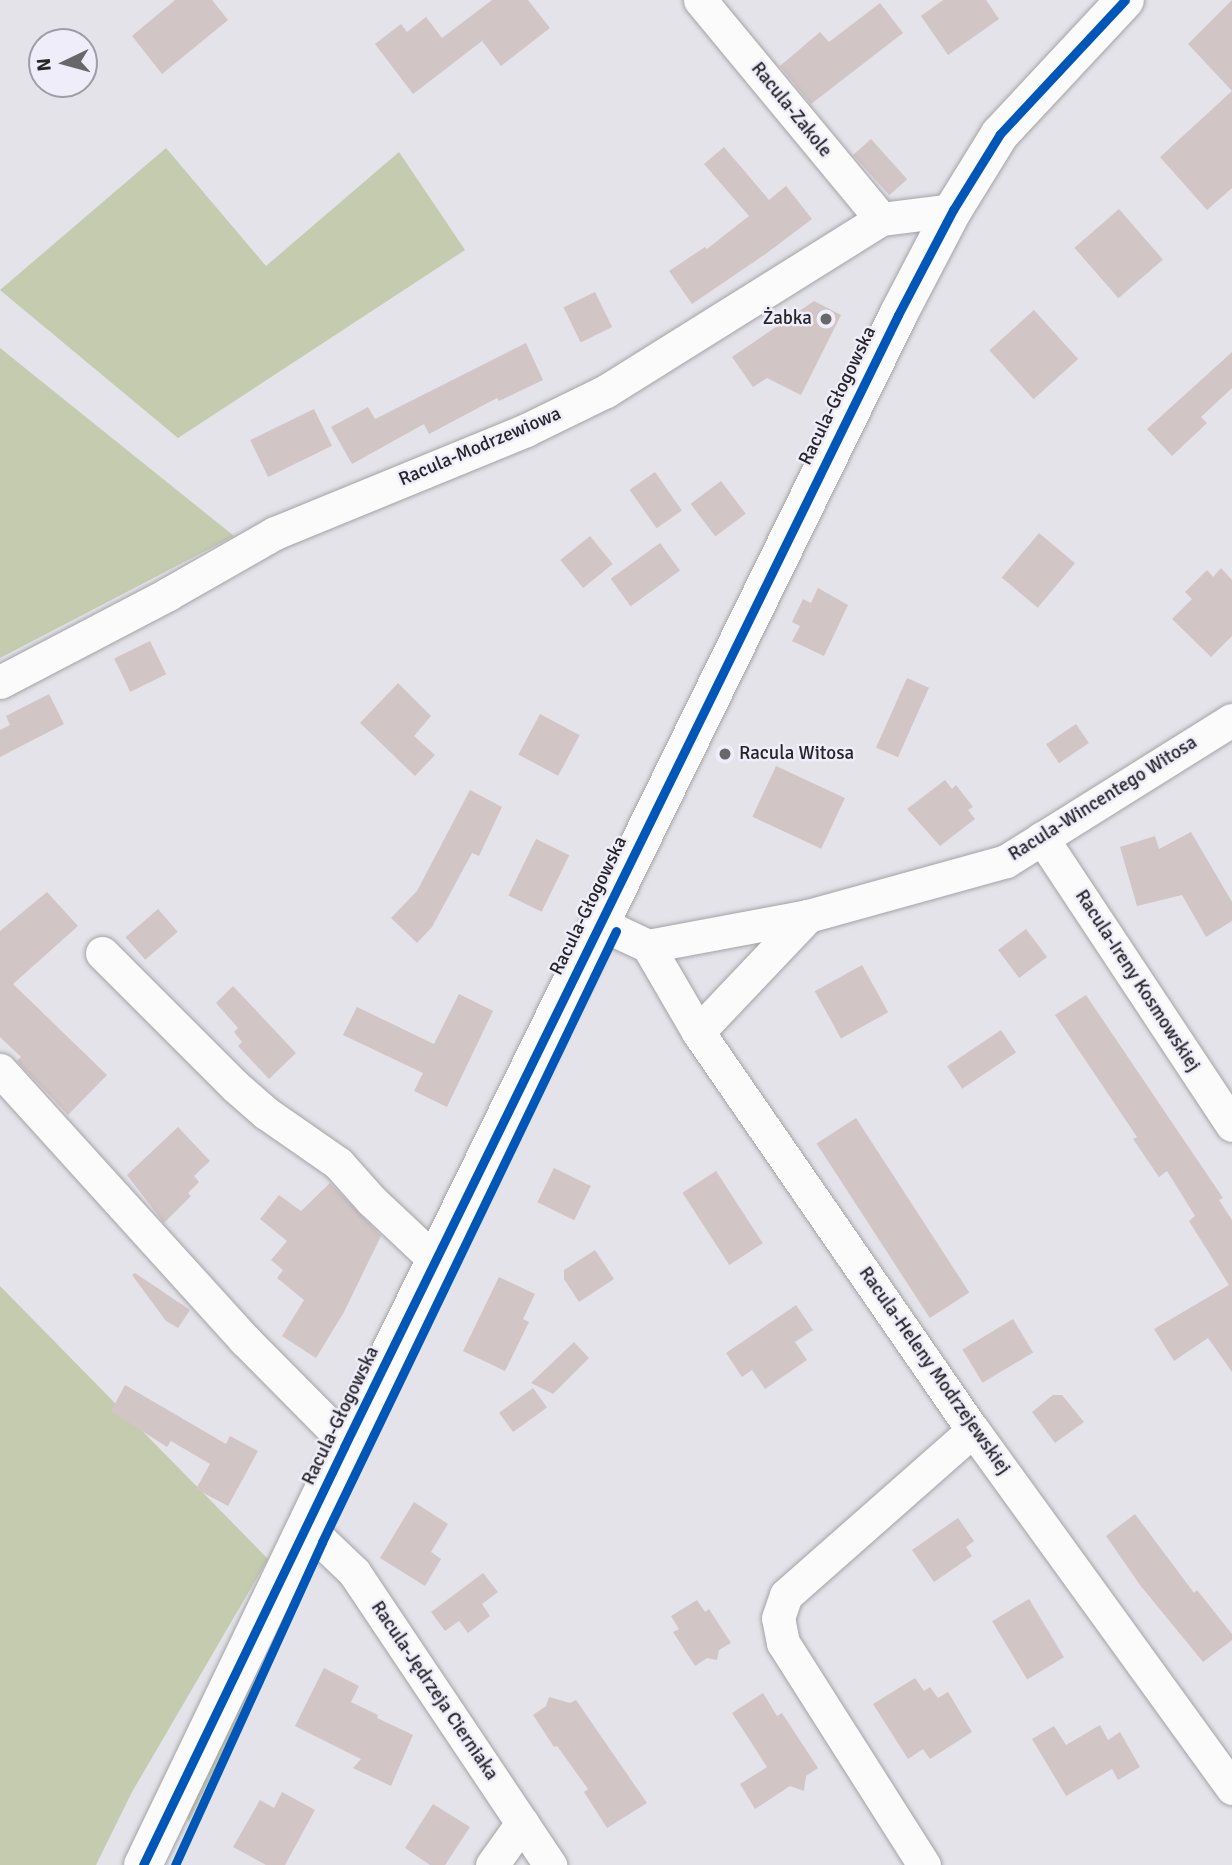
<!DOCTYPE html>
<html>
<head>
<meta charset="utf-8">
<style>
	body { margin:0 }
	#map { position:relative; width:1232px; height:1865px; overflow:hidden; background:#e4e3e9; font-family:Signika,sans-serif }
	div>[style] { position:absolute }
	.green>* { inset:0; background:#c4cbaf }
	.building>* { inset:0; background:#d2c5c5; transform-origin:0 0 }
	.roads { filter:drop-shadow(0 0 2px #a3a3a7) drop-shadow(0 0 2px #a3a3a7) }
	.street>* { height:33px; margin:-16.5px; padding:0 16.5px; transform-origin:16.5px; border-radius:16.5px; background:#fbfbfc }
	.secondary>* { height:38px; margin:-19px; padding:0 19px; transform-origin:19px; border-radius:19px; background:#fbfbfc }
	.cycleway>* { height:9px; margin:-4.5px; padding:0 4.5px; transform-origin:4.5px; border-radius:4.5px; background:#0057b8 }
	.dots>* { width:19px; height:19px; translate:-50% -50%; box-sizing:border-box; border:4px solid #efedf9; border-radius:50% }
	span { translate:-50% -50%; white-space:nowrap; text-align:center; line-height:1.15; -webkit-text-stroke:5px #efedf9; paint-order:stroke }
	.street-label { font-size:19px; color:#252529 }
	.poi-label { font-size:19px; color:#252529 }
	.right { translate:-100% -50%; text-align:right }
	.left { translate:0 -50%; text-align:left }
	.north { position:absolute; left:28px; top:28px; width:70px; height:70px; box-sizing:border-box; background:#efedf9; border:2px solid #9e9da6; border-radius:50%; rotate:265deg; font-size:19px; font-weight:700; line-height:28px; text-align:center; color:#252529 }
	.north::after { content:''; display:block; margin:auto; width:24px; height:32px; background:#68686c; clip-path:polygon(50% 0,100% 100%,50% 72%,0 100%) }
</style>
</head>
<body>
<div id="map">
	<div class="green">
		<div style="clip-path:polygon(166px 148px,266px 266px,399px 152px,465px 250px,178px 438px,0 290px)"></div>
		<div style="clip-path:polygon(0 348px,234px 536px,0 658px)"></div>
		<div style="clip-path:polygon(0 1286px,268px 1559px,132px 1792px,96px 1865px,0 1865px)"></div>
		<div style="clip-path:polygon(260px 1660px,262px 1663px,235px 1727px,189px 1822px,186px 1814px)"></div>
	</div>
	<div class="building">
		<div style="clip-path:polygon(175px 0,212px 0,228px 20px,162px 74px,132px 36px)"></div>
		<div style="clip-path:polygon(492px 0,528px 0,550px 28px,501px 66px,482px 41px,413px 94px,375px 44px,401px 24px,407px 32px,426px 17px,442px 38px)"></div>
		<div style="clip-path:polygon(943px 0,986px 0,999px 19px,948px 55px,921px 16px)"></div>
		<div style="clip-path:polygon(1232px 0,1232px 91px,1188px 44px)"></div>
		<div style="clip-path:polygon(880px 3px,903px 33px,811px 104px,780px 66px,820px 32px,829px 42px)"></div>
		<div style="clip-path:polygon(1232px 91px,1232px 188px,1207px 210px,1160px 157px)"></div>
		<div style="left:871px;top:139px;width:54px;height:24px;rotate:48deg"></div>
		<div style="clip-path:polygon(724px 147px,769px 200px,786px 186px,812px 219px,767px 253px,692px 304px,669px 271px,705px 247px,707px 249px,749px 216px,704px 164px)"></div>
		<div style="left:1119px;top:209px;width:67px;height:59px;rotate:49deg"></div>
		<div style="left:595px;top:292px;width:39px;height:35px;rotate:64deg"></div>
		<div style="clip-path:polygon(814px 301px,841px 315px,801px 395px,767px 378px,753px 387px,732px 357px)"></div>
		<div style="left:1034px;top:310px;width:66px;height:60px;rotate:48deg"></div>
		<div style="clip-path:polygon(526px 343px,543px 380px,499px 401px,497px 398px,429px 434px,424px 424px,352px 464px,331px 427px,368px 407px,375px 419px)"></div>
		<div style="clip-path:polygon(1232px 352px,1232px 388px,1201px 417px,1207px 423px,1172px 456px,1147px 429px)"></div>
		<div style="left:314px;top:409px;width:41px;height:71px;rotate:64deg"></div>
		<div style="left:655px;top:472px;width:47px;height:31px;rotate:55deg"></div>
		<div style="left:721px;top:481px;width:41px;height:38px;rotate:53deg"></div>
		<div style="left:1039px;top:533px;width:47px;height:58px;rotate:40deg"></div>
		<div style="left:590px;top:536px;width:36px;height:38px;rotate:51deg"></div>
		<div style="left:660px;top:543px;width:34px;height:61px;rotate:54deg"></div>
		<div style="clip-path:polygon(1221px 568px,1232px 580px,1232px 636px,1211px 657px,1172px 619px,1192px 599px,1185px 592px,1207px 570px,1213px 577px)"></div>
		<div style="clip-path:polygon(818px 588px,848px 605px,824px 656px,792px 641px,800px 626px,792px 622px,803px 599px,811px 603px)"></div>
		<div style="left:150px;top:641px;width:37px;height:40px;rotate:64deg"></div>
		<div style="left:907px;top:678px;width:24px;height:76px;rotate:24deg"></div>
		<div style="clip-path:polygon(398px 683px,431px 716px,414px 736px,435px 755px,415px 776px,360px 723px)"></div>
		<div style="clip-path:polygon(49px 694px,64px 724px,0 757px,0 730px,10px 725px,6px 716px)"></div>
		<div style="left:540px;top:714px;width:45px;height:46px;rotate:28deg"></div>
		<div style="left:1076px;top:724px;width:23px;height:36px;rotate:56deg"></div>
		<div style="left:776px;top:766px;width:76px;height:56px;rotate:25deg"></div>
		<div style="clip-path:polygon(945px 780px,952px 789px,956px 785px,973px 807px,968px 810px,975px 819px,940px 846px,907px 809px)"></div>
		<div style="clip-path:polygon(470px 790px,502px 807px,479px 856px,472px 853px,432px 927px,417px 943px,391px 918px,417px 891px)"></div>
		<div style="clip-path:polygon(1191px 832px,1232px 902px,1232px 921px,1206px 937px,1182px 895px,1137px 906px,1120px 847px,1155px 836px,1159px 849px)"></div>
		<div style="left:536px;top:839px;width:37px;height:63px;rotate:26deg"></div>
		<div style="clip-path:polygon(47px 892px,78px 926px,13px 984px,107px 1075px,68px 1115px,17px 1061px,21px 1057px,0 1037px,0 931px)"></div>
		<div style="left:158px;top:909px;width:30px;height:43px;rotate:49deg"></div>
		<div style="left:1026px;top:929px;width:35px;height:35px;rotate:53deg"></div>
		<div style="left:862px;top:965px;width:54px;height:54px;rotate:61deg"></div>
		<div style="clip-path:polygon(233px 986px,296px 1053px,269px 1079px,238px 1046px,242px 1042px,234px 1032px,238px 1028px,216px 1003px)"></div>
		<div style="clip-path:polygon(459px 994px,493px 1011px,447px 1107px,414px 1091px,423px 1073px,343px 1035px,357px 1007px,434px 1044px)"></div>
		<div style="clip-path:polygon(1086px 995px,1223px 1198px,1219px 1200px,1232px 1220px,1232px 1372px,1208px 1338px,1174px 1361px,1154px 1329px,1229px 1285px,1189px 1221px,1195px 1216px,1167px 1171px,1159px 1177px,1133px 1139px,1137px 1137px,1055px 1015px)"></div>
		<div style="left:1001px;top:1030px;width:27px;height:65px;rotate:56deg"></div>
		<div style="left:856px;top:1118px;width:208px;height:47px;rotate:57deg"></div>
		<div style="clip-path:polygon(178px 1127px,210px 1161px,194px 1176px,199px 1182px,188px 1193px,191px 1196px,164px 1223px,127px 1175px)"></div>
		<div style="left:554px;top:1168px;width:41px;height:38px;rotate:26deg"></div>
		<div style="left:716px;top:1171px;width:86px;height:40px;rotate:57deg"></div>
		<div style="clip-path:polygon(330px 1183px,381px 1236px,344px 1312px,316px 1358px,282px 1336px,304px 1300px,277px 1278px,283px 1270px,271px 1260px,287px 1241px,260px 1219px,279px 1195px,301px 1211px)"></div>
		<div style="clip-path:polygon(595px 1250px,614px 1279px,579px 1302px,564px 1279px,564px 1270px)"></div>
		<div style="clip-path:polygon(135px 1273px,190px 1310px,178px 1328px,166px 1321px,132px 1275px)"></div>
		<div style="clip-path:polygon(499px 1277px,535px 1294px,523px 1319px,529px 1322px,505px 1371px,463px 1351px)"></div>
		<div style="clip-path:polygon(796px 1305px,813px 1330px,795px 1342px,807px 1360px,765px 1389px,752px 1370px,742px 1377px,726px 1353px)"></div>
		<div style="left:1013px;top:1319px;width:39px;height:59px;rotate:59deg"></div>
		<div style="clip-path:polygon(574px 1342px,589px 1358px,553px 1394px,531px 1383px)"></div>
		<div style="clip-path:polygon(125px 1385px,226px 1444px,230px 1436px,258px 1451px,228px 1506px,196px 1489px,210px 1464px,171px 1441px,167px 1447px,111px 1411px)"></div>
		<div style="left:533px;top:1388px;width:24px;height:42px;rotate:54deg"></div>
		<div style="clip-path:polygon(1053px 1395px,1062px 1395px,1084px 1422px,1055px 1443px,1032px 1412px)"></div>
		<div style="clip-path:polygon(414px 1502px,448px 1524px,431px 1552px,441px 1559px,425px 1586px,380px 1558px)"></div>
		<div style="clip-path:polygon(1135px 1514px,1194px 1593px,1197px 1590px,1232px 1634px,1232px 1640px,1203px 1662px,1140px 1585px,1106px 1536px)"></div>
		<div style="clip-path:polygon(958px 1518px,974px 1541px,966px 1547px,972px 1556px,934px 1582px,912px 1550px)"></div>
		<div style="clip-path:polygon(483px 1573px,498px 1592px,482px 1604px,490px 1616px,468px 1633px,459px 1621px,445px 1631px,431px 1612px)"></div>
		<div style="left:1029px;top:1599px;width:68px;height:43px;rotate:59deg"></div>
		<div style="clip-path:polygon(697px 1600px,705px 1612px,709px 1609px,731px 1643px,719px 1650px,717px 1660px,707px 1658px,695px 1666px,673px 1632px,679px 1629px,671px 1616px)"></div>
		<div style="clip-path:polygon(324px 1668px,359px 1686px,351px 1702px,378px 1715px,377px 1718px,413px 1735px,391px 1786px,353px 1768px,361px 1759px,295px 1726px)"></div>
		<div style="clip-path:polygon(915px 1678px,924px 1691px,930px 1687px,938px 1698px,948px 1692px,972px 1732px,930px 1759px,923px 1749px,908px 1759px,873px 1704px)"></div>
		<div style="clip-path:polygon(763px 1693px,777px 1716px,782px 1713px,818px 1768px,806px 1776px,804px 1791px,790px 1786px,755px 1809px,740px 1784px,767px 1767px,732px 1713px)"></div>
		<div style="clip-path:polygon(549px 1697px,570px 1703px,576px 1700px,647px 1803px,607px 1828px,584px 1792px,588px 1789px,557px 1746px,554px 1747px,533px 1715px,546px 1706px)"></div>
		<div style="clip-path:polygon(1100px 1725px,1108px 1740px,1120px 1732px,1140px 1767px,1118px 1780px,1112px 1769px,1066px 1796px,1032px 1739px,1054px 1726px,1066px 1745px)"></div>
		<div style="clip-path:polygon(282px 1792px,315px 1810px,285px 1865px,266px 1865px,233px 1847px,260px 1800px,274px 1808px)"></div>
		<div style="clip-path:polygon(433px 1804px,470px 1827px,445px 1865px,430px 1865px,405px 1848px)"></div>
	</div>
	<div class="roads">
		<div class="street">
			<div style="left:700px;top:0;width:284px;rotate:50.4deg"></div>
			<div style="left:0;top:682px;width:190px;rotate:-27.6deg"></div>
			<div style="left:168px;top:594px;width:123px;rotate:-29.7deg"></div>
			<div style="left:275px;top:533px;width:271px;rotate:-22.3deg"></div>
			<div style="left:526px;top:430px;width:89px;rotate:-26deg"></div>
			<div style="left:606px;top:391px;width:324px;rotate:-32deg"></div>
			<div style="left:881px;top:219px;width:73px;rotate:-7.1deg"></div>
			<div style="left:1042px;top:838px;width:344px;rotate:56.5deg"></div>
			<div style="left:599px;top:923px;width:54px;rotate:25.1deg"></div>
			<div style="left:648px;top:946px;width:163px;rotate:-10.6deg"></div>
			<div style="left:808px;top:916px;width:205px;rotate:-15.5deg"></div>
			<div style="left:1006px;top:861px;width:266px;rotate:-32deg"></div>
			<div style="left:648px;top:946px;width:99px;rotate:59.8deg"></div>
			<div style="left:698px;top:1032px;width:484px;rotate:55.4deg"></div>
			<div style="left:973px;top:1430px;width:442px;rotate:54.1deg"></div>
			<div style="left:102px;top:953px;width:188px;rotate:45deg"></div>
			<div style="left:235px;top:1086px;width:41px;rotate:41.1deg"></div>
			<div style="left:266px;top:1113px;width:88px;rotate:34.8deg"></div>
			<div style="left:338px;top:1163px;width:50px;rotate:48.3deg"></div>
			<div style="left:371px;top:1200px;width:89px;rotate:43.2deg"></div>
			<div style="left:698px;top:1032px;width:160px;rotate:-46.5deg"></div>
			<div style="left:0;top:1070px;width:365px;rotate:47.8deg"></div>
			<div style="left:245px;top:1340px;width:144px;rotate:45.3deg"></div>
			<div style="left:307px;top:1527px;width:65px;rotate:43.8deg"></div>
			<div style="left:354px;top:1572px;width:353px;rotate:56.2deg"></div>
			<div style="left:492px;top:1865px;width:52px;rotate:-54.5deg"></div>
			<div style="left:924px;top:1865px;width:263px;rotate:-122.4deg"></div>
			<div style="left:783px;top:1643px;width:25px;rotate:-101deg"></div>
			<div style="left:778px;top:1618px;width:24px;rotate:-71deg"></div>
			<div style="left:786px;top:1595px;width:249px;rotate:-41.4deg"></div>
		</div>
		<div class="secondary">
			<div style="left:143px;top:1865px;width:464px;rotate:-64.3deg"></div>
			<div style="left:344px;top:1447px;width:1260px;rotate:-63.92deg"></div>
			<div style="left:898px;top:315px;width:119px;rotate:-62.4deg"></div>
			<div style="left:953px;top:210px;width:89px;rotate:-58.3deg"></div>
			<div style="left:1000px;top:134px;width:183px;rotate:-47deg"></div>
		</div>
	</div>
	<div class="cycleway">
		<div style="left:143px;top:1865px;width:464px;rotate:-64.3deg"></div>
		<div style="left:344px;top:1447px;width:1260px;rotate:-63.92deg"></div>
		<div style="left:898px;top:315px;width:119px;rotate:-62.4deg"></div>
		<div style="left:953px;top:210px;width:89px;rotate:-58.3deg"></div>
		<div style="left:1000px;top:134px;width:183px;rotate:-47deg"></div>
		<div style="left:175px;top:1865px;width:355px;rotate:-65.5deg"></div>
		<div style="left:322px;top:1542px;width:678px;rotate:-64.3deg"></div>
	</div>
	<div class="dots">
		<div style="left:826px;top:319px;background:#68686c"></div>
		<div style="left:725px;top:754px;background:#68686c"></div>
	</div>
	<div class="street-label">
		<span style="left:791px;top:110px;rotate:51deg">Racula-Zakole</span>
		<span style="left:838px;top:396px;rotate:-64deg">Racula-Głogowska</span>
		<span style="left:480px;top:447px;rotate:-23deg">Racula-Modrzewiowa</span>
		<span style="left:1103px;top:799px;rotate:-32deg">Racula-Wincentego Witosa</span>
		<span style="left:589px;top:906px;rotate:-64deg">Racula-Głogowska</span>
		<span style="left:1137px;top:981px;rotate:57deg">Racula-Ireny Kosmowskiej</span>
		<span style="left:934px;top:1371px;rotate:55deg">Racula-Heleny Modrzejewskiej</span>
		<span style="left:341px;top:1416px;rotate:-64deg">Racula-Głogowska</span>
		<span style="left:434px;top:1691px;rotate:56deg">Racula-Jędrzeja Cierniaka</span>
	</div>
	<div class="poi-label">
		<span class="right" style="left:812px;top:319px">Żabka</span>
		<span class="left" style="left:739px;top:754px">Racula Witosa</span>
	</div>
	<div class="north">N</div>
</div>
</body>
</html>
